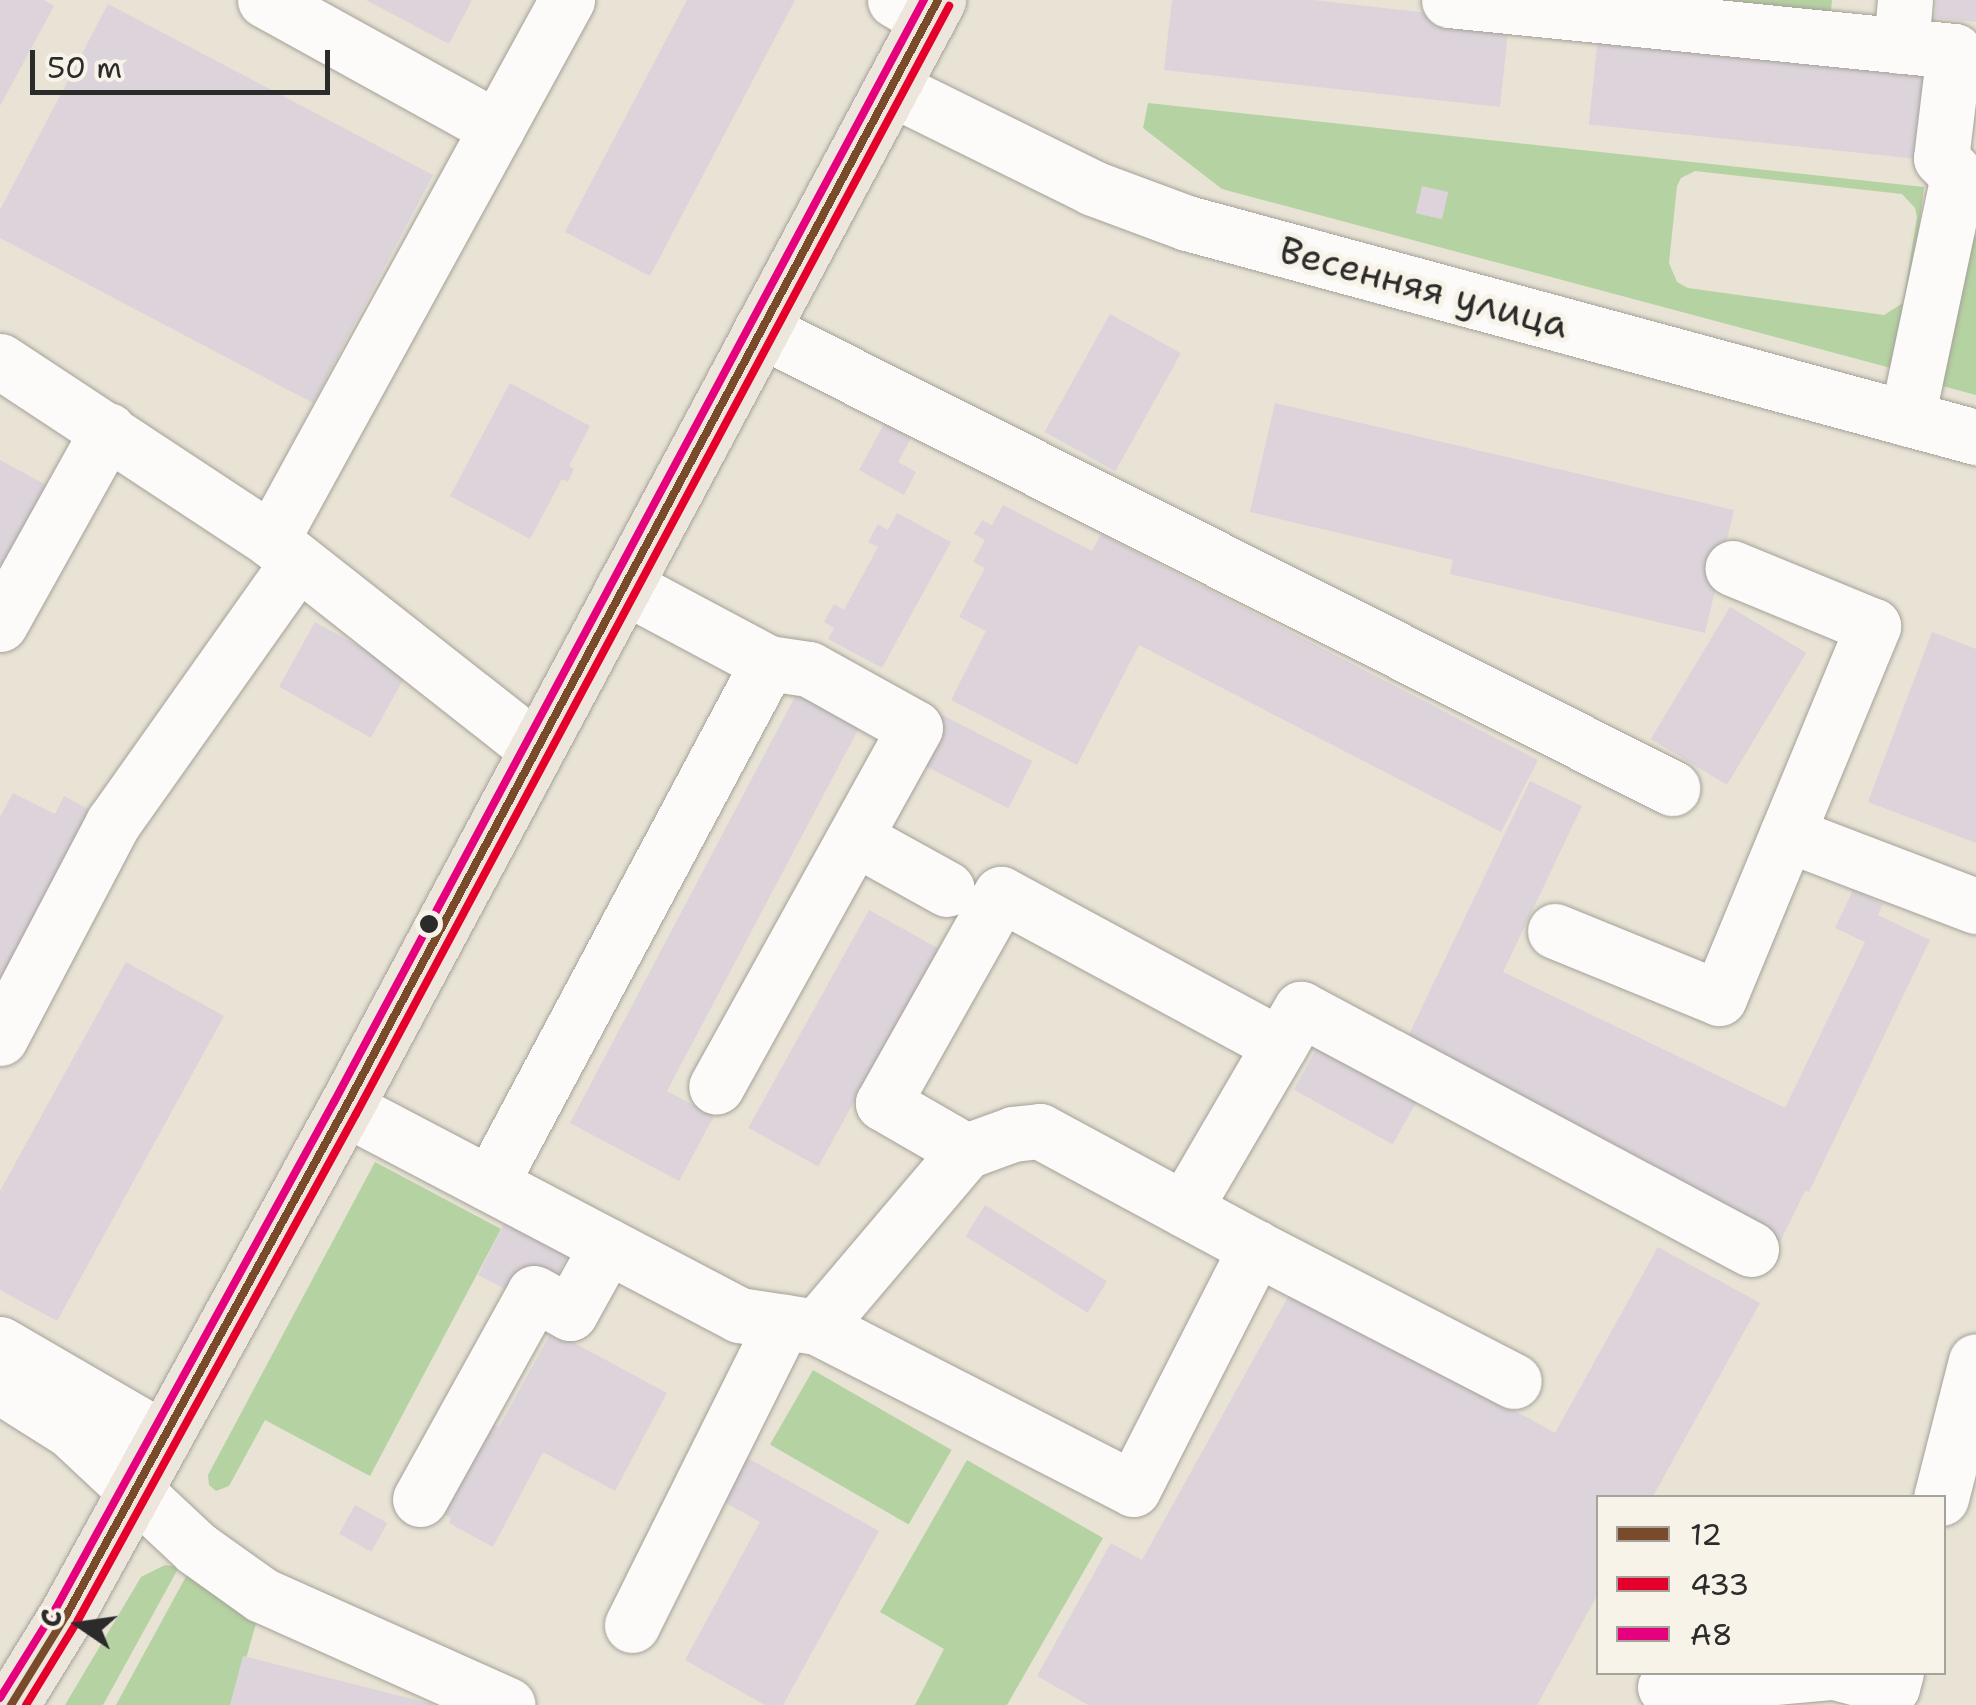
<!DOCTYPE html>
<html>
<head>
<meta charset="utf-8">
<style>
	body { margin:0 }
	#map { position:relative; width:1976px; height:1705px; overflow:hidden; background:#e8e3d5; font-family:"Shantell Sans",sans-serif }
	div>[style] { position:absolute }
	.green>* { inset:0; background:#b5d2a2; transform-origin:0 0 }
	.building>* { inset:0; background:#dcd4da; transform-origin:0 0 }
	.roads { filter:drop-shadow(0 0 2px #a4a199) drop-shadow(0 0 2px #a4a199) }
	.minor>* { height:55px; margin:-27.5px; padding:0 27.5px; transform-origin:27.5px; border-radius:27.5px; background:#fcfbf9 }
	.major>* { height:55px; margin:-27.5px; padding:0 27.5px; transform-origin:27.5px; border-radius:27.5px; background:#ede6dd }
	.bus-1>* { height:8px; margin:-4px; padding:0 4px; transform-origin:4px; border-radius:4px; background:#7a4b2a }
	.bus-2>* { height:8px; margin:-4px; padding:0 4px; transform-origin:4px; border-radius:4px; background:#e4002b }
	.bus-3>* { height:8px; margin:-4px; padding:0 4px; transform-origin:4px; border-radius:4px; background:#e5007d }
	.dots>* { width:28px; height:28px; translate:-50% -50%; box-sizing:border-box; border:5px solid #f7f3e8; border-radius:50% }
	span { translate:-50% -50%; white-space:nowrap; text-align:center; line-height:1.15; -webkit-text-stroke:10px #f7f3e8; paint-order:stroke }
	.street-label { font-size:38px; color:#2b2b2b }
	.legend { position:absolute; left:1596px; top:1495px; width:350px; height:180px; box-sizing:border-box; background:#f7f3e8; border:2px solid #a5a39c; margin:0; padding:12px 18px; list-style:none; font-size:30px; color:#2b2b2b }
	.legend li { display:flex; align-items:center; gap:20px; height:50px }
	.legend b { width:50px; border:2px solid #a5a39c }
	.north { position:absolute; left:30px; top:1575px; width:100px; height:100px; -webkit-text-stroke:8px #f7f3e8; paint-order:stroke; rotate:283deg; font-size:28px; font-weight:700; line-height:40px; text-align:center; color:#2b2b2b }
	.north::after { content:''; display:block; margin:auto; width:35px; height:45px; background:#2b2b2b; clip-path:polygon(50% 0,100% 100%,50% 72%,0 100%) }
	.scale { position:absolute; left:30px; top:50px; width:300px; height:45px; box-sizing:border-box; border:5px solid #2b2b2b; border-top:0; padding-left:12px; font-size:30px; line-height:35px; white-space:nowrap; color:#2b2b2b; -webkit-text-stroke:8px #f7f3e8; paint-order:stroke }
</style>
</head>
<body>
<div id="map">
	<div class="green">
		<div style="clip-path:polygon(1646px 0,1832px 0,1830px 20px)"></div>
		<div style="clip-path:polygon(evenodd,1148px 103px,1924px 187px,1902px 371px,1222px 189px,1143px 128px,1148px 103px,1695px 171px,1902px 194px,1915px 208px,1917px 217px,1903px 303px,1884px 315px,1688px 288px,1677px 282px,1669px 263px,1677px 186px,1681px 178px,1695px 171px)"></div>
		<div style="clip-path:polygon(1970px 229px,1976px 237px,1976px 395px,1935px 384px)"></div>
		<div style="clip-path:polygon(375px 1162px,501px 1229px,370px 1476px,265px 1420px,229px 1486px,216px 1491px,209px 1485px,208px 1475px)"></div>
		<div style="left:813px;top:1370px;width:160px;height:86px;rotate:30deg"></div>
		<div style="clip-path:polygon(967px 1460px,1103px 1538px,1007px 1705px,915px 1705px,944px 1649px,880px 1612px)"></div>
		<div style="clip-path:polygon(165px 1565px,179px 1567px,103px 1705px,65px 1705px,141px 1577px)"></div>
		<div style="clip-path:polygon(189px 1571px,260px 1609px,233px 1705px,116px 1705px)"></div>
	</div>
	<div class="building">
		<div style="clip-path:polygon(0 0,44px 0,54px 6px,0 106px)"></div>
		<div style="clip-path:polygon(366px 0,472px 0,449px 44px)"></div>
		<div style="clip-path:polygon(687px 0,795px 0,650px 276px,565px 232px)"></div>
		<div style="clip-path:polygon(1172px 0,1313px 0,1509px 22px,1500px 107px,1164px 70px)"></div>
		<div style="clip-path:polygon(1937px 0,1976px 0,1976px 22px,1935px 18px)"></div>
		<div style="clip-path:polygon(108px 4px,433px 175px,313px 403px,0 238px,0 210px)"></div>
		<div style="left:1599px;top:27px;width:352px;height:98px;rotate:6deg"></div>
		<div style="left:1422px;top:186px;width:27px;height:28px;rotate:13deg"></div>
		<div style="left:1110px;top:314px;width:81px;height:135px;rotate:29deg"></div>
		<div style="clip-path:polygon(510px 383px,590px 426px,569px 466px,574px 469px,568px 482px,562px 479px,530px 539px,450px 496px)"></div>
		<div style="clip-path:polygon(1275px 403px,1734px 510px,1705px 633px,1450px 574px,1453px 560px,1250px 512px)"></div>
		<div style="clip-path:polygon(884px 424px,911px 438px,898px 462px,916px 472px,904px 495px,859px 470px)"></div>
		<div style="clip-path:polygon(0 460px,48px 486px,0 578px)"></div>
		<div style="clip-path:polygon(1003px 505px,1092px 551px,1101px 534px,1538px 760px,1501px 832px,1139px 645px,1077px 765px,951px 700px,986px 631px,959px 617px,985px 568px,973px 562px,985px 540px,974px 534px,982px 520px,992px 525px)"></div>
		<div style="clip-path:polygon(897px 513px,951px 542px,882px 668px,828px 639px,834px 628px,824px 622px,834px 604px,844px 610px,878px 547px,868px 542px,878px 524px,888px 530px)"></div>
		<div style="left:1730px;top:607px;width:89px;height:154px;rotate:31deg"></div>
		<div style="left:315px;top:622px;width:105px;height:74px;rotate:29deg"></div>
		<div style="clip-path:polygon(1932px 632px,1976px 649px,1976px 843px,1868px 802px)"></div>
		<div style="clip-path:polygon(797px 693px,860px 726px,667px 1091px,714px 1116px,679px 1181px,570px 1123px)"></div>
		<div style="left:938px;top:713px;width:106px;height:53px;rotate:27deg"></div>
		<div style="clip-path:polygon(1530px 781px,1582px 806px,1503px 972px,1785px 1108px,1865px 942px,1835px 928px,1853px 890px,1883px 904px,1878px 915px,1930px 940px,1809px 1192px,1805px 1191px,1780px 1242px,1402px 1049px)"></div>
		<div style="clip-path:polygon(13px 793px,55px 814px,64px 796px,92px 811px,0 986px,0 817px)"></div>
		<div style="left:869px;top:910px;width:80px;height:249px;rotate:29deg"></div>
		<div style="clip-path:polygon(126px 962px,224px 1016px,57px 1321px,0 1290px,0 1191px)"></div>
		<div style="left:1322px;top:1039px;width:113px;height:58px;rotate:29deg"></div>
		<div style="left:985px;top:1205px;width:144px;height:37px;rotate:32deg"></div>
		<div style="clip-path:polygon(512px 1208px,575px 1241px,548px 1293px,509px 1291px,478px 1275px)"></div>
		<div style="clip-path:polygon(1658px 1247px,1760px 1303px,1652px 1498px,1598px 1498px,1598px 1594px,1537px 1705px,1088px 1705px,1037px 1676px,1111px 1543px,1142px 1560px,1293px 1288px,1555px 1433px)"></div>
		<div style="clip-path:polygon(552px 1331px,667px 1393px,615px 1491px,543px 1452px,493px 1547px,449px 1523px,451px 1518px,435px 1509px,476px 1414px,499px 1427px)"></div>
		<div style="clip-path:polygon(742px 1455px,879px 1531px,783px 1705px,765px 1705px,685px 1660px,760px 1522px,717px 1498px)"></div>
		<div style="left:355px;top:1505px;width:37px;height:33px;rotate:29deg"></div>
		<div style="clip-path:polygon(243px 1656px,432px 1704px,432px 1705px,230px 1705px)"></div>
	</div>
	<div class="roads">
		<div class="minor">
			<div style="left:265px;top:0;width:265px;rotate:28.9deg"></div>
			<div style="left:895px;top:0;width:38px;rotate:30deg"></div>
			<div style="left:1449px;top:0;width:508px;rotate:5.77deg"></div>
			<div style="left:1954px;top:51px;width:108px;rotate:96.9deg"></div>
			<div style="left:1941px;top:158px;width:25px;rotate:47deg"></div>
			<div style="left:1958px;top:176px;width:248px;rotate:101.9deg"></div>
			<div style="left:1901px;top:46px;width:46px;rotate:-85deg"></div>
			<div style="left:891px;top:88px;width:225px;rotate:26.3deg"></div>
			<div style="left:1093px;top:188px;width:100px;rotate:20.4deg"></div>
			<div style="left:1187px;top:223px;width:818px;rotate:15.18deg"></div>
			<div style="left:761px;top:330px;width:1020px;rotate:26.69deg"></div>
			<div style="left:0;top:361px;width:325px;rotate:33.4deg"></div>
			<div style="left:271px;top:540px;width:336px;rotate:38.2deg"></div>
			<div style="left:271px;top:540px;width:616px;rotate:-61.27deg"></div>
			<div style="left:624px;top:586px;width:163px;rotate:28.1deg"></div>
			<div style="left:768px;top:663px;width:41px;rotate:8.3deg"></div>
			<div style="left:809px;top:669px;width:121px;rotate:29.1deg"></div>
			<div style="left:915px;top:728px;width:410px;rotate:119deg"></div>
			<div style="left:0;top:624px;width:222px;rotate:-60.9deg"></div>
			<div style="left:1787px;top:834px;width:202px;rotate:20.9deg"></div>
			<div style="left:855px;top:838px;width:105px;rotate:29deg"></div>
			<div style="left:1555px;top:931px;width:177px;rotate:22.2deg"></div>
			<div style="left:1719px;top:998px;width:403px;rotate:-67.5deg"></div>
			<div style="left:1873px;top:626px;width:152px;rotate:-157.6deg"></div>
			<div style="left:0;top:1038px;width:243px;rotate:-62.3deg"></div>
			<div style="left:113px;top:823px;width:319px;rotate:-54.7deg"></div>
			<div style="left:345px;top:1108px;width:445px;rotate:27.7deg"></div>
			<div style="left:739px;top:1315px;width:79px;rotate:8.7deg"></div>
			<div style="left:817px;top:1327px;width:355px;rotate:27.1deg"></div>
			<div style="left:1133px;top:1489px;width:271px;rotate:-63deg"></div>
			<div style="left:1256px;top:1248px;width:246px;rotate:-151.6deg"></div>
			<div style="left:1040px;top:1131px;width:27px;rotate:174deg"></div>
			<div style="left:1013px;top:1134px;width:50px;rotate:160.1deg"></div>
			<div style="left:966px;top:1151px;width:231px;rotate:130.3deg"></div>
			<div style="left:966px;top:1151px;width:96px;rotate:-150deg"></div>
			<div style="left:883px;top:1103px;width:240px;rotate:-60.6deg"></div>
			<div style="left:1001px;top:894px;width:317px;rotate:28.4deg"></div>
			<div style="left:490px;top:1184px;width:591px;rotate:-61.92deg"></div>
			<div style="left:1184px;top:1209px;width:232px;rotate:-59.7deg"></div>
			<div style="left:1301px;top:1009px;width:510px;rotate:28.07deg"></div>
			<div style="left:1256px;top:1248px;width:290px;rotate:27.3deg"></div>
			<div style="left:0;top:1344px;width:189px;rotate:30.2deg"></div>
			<div style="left:0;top:1386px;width:83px;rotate:32.2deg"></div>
			<div style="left:70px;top:1430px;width:173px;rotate:43.1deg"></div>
			<div style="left:196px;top:1548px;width:81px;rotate:35.5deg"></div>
			<div style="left:262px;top:1595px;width:269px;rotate:24.1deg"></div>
			<div style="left:1941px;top:1498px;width:141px;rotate:-75.7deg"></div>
			<div style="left:420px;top:1499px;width:235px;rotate:-61deg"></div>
			<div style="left:534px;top:1293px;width:41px;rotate:29.1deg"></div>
			<div style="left:570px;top:1313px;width:77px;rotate:-61.1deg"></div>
			<div style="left:632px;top:1625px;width:339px;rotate:-63.5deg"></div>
			<div style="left:1834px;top:1672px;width:60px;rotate:14.5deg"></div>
			<div style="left:1892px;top:1687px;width:16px;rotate:-75deg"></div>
			<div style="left:1665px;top:1687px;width:165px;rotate:-5.2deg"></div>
		</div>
		<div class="major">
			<div style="left:11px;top:1705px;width:107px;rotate:-58.4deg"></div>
			<div style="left:67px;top:1614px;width:577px;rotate:-61.22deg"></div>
			<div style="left:345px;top:1108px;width:1257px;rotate:-61.84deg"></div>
		</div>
	</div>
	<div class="bus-1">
		<div style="left:11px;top:1705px;width:107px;rotate:-58.4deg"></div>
		<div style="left:67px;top:1614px;width:577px;rotate:-61.22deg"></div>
		<div style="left:345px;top:1108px;width:1257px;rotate:-61.84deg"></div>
	</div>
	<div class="bus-2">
		<div style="left:26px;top:1705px;width:100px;rotate:-58.5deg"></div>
		<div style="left:78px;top:1620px;width:577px;rotate:-61.22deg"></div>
		<div style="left:356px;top:1114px;width:1257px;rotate:-61.84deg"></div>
	</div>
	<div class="bus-3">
		<div style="left:0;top:1698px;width:106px;rotate:-58.1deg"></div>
		<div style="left:56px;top:1608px;width:577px;rotate:-61.22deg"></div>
		<div style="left:334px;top:1102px;width:1250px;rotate:-61.84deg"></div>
	</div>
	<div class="dots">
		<div style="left:429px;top:924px;background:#2b2b2b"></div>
	</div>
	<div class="street-label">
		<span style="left:1424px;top:287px;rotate:15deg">Весенняя улица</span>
	</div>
	<ul class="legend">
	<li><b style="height:12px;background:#7a4b2a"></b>12</li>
	<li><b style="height:12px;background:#e4002b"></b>433</li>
	<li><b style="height:12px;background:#e5007d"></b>А8</li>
	</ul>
	<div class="north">С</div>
	<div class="scale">50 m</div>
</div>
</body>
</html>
